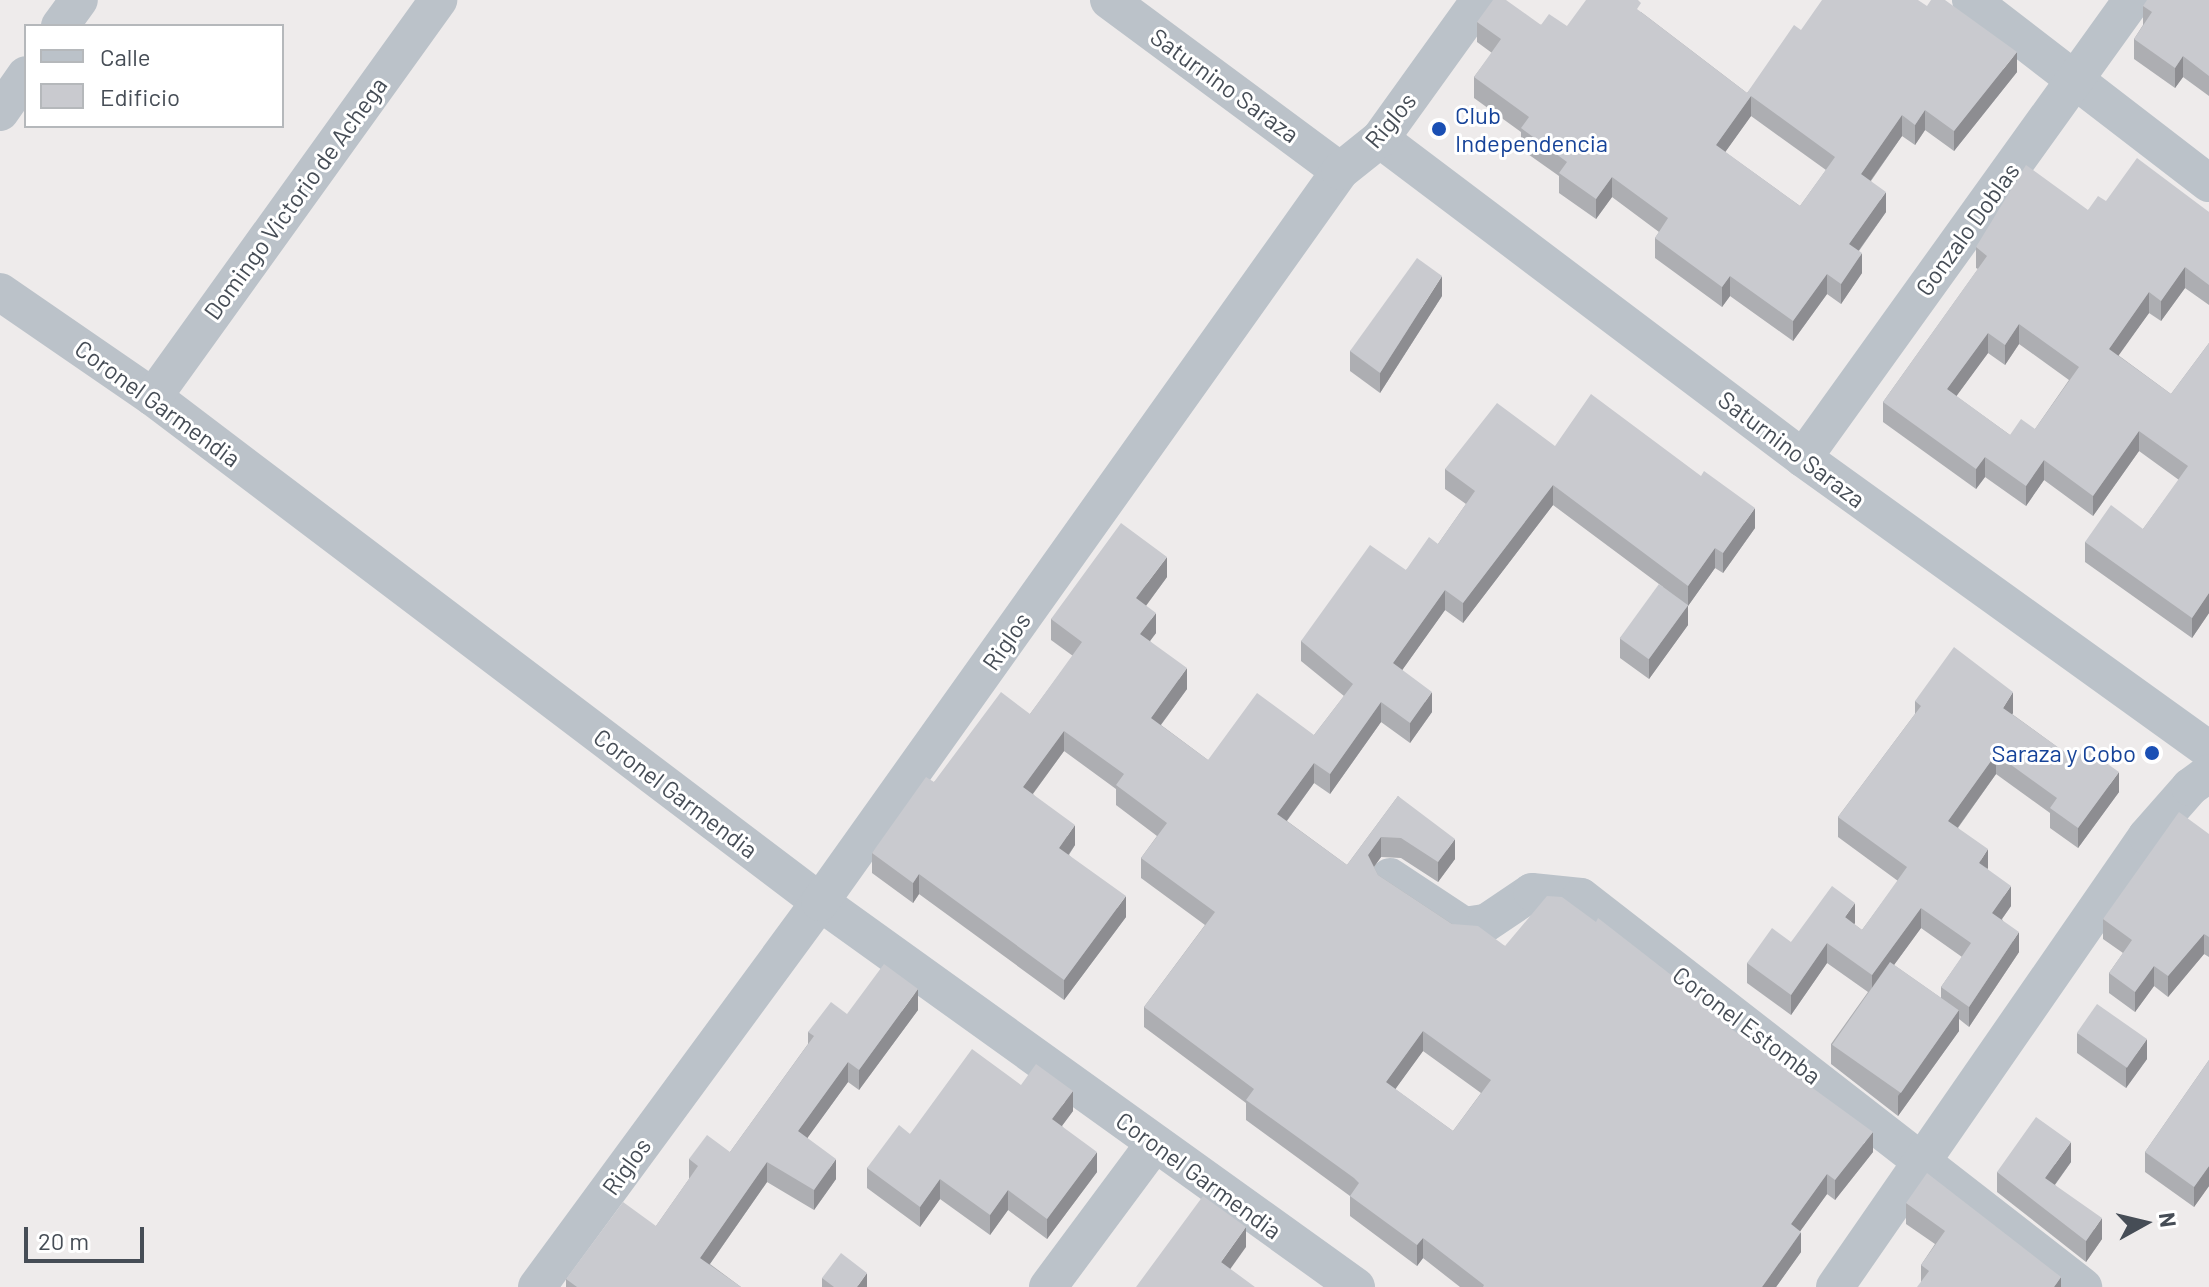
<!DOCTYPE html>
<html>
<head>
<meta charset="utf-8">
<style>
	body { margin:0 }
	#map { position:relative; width:2209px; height:1287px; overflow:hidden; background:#eeebeb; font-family:Barlow,sans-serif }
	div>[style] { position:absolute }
	.minor>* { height:38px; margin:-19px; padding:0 19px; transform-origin:19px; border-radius:19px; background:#bbc2c9 }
	.wall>* { inset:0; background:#adaeb2 }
	.shaded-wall>* { inset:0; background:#8d8d91 }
	.building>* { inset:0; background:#c9cacf; transform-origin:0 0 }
	.dots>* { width:22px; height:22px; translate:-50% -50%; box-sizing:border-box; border:4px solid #fff; border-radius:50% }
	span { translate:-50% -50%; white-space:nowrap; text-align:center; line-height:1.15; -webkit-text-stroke:6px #fff; paint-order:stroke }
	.street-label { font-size:24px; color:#464d56 }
	.transit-label { font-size:24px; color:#164399 }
	.left { translate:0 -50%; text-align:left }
	.right { translate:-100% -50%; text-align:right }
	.legend { position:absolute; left:24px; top:24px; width:260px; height:104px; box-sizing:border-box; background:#fff; border:2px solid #b5b8bb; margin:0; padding:10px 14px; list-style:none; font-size:24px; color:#464d56 }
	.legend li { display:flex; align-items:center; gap:16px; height:40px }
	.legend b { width:40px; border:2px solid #b5b8bb }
	.north { position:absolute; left:2105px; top:1183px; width:80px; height:80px; -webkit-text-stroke:6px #fff; paint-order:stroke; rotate:82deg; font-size:22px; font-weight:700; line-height:32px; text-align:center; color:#464d56 }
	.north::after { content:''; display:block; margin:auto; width:28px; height:36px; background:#464d56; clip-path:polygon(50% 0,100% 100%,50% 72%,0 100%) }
	.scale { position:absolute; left:24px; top:1227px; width:120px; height:36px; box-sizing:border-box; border:4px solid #464d56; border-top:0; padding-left:10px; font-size:24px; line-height:28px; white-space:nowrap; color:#464d56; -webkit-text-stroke:6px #fff; paint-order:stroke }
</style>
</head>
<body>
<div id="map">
	<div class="minor">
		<div style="left:1109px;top:0;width:287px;rotate:36.5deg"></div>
		<div style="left:1971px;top:0;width:300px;rotate:37.6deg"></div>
		<div style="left:60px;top:26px;width:32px;rotate:-54deg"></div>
		<div style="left:0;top:112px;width:45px;rotate:-54.9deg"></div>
		<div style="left:1380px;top:139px;width:530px;rotate:37.02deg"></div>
		<div style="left:1803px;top:458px;width:500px;rotate:35.72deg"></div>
		<div style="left:0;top:292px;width:186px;rotate:34.5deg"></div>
		<div style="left:153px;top:397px;width:837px;rotate:37.13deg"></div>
		<div style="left:820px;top:902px;width:660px;rotate:35.69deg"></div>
		<div style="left:153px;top:397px;width:489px;rotate:-54.3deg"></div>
		<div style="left:1803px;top:458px;width:564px;rotate:-54.31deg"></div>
		<div style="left:1390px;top:877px;width:89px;rotate:33.5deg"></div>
		<div style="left:1464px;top:926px;width:22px;rotate:-8deg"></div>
		<div style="left:1486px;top:923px;width:55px;rotate:-34deg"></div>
		<div style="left:1532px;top:892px;width:49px;rotate:5.8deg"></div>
		<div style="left:1581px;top:897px;width:636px;rotate:37.84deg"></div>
		<div style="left:537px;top:1287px;width:478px;rotate:-53.7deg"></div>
		<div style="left:820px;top:902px;width:897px;rotate:-54.57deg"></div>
		<div style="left:1340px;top:171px;width:51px;rotate:-38.7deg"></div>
		<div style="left:1380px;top:139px;width:171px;rotate:-54.3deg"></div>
		<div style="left:1048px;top:1287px;width:179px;rotate:-53.4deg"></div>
		<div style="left:1835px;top:1287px;width:548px;rotate:-55.32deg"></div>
		<div style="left:2147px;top:836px;width:65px;rotate:-48.7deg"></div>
		<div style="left:2190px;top:787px;width:24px;rotate:-36deg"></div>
	</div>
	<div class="wall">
		<div style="clip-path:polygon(2209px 0,2209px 96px,2183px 77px,2175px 88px,2134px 59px,2134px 39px,2143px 25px,2143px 6px)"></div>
		<div style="clip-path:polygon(evenodd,1641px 12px,1747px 93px,1801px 30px,2017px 72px,1954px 151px,1925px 130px,1915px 145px,1902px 136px,1871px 181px,1886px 212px,1859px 251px,1862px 273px,1841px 304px,1827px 294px,1793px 341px,1730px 296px,1722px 307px,1655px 258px,1655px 238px,1659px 232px,1612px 197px,1596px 219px,1559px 193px,1559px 176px,1521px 149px,1521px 132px,1474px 98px,1474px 77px,1492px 53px,1477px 42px,1477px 22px,1567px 26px,1641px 12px,1751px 116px,1826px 170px,1800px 206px,1725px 152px,1751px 116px)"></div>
		<div style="clip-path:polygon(evenodd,2106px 201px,2209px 212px,2209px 305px,2185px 288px,2161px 321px,2149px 313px,2118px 355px,2171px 394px,2209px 343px,2209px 613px,2192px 638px,2085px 562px,2085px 542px,2143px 529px,2179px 480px,2139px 451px,2093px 516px,2044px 480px,2026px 506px,1985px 477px,1976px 489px,1883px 422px,1883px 402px,1978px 269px,1976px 268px,1976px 247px,2088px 210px,2106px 201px,2019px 344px,2069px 380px,2035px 429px,2010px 435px,1956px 396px,1988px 353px,2005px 365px,2019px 344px)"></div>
		<div style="clip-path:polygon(1442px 296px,1380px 393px,1350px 371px,1350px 351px)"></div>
		<div style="clip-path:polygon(evenodd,1555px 446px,1755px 528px,1723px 573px,1715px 568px,1688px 606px,1688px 625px,1649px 679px,1620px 658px,1620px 638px,1663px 587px,1553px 505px,1463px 623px,1445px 610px,1402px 670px,1432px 712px,1410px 743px,1381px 722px,1330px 794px,1314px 783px,1287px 821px,1347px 865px,1398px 796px,1455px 859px,1438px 882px,1401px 858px,1381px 857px,1374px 867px,1378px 875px,1452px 924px,1505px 946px,1729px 1027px,1873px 1152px,1835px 1200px,1827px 1194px,1800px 1231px,1801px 1252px,1776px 1287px,1460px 1287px,1423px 1258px,1417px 1266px,1350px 1216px,1350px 1196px,1246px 1120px,1246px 1103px,1144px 1027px,1144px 1007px,1205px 925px,1141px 878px,1141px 858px,1157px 836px,1116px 805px,1116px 789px,1064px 751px,1033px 794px,1075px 845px,1069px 855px,1126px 917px,1064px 1000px,919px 894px,913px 903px,872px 873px,872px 853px,934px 782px,1030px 714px,1073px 656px,1051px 640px,1051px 619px,1167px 577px,1146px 606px,1156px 633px,1150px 641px,1187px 689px,1161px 725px,1208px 760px,1314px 735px,1344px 696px,1301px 661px,1301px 641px,1406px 570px,1438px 544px,1466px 504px,1445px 489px,1445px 469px,1555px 446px,1423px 1051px,1481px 1093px,1453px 1131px,1395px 1089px,1423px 1051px)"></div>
		<div style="clip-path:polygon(evenodd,1915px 701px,2013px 713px,2012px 714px,2119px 792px,2078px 848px,2050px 828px,2050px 813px,1996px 774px,1958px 828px,1988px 870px,2011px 906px,2002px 919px,2019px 952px,1969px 1027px,1959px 1019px,1959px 1031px,1898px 1116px,1831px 1064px,1831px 1044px,1868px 992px,1827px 963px,1791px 1015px,1747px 983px,1747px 963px,1791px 942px,1855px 923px,1854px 924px,1862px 930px,1898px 881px,1838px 837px,1838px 817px,1915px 714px,1915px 701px,1921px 928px,1962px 957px,1941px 987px,1941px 998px,1894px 965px,1921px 928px)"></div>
		<div style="clip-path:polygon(2209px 834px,2209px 957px,2204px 954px,2168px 997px,2154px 986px,2135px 1012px,2109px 993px,2109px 973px,2123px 953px,2103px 939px,2103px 919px)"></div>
		<div style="clip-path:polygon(918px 1010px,859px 1090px,848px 1082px,807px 1138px,836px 1179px,814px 1210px,767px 1182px,710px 1264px,741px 1287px,566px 1287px,566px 1279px,656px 1226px,689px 1179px,689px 1159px,730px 1152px,808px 1044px,808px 1032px,847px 1014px)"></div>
		<div style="clip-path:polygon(2077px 1033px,2147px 1059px,2126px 1088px,2077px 1053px)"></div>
		<div style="clip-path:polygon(2209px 1048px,2209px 1186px,2194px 1207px,2145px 1172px,2145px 1152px,2209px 1060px)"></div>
		<div style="clip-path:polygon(1021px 1085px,1073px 1111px,1062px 1126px,1097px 1172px,1047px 1239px,1008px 1210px,990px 1235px,940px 1199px,920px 1227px,867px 1188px,867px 1168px,910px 1134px)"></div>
		<div style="clip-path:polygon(2071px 1162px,2055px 1185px,2102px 1239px,2086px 1262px,1997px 1192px,1997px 1172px)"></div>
		<div style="clip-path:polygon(1906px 1203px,2061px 1287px,1921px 1283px,1921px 1265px,1935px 1244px,1906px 1224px)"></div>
		<div style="clip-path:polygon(822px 1278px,867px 1287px,822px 1287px)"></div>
	</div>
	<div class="shaded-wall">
		<div style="clip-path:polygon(2017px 52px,2017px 72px,1954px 151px,1954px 131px)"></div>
		<div style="clip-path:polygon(2183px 56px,2183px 77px,2175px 88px,2175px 68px)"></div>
		<div style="clip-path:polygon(1751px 96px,1751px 116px,1716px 165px,1716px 145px)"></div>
		<div style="clip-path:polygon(1925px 110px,1925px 130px,1915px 145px,1915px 125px)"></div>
		<div style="clip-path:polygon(1902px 115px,1902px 136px,1861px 194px,1861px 174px)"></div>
		<div style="clip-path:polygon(1612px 177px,1612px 197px,1596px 219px,1596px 199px)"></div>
		<div style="clip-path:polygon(1886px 192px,1886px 212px,1849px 264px,1849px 244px)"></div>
		<div style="clip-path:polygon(1862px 253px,1862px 273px,1841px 304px,1841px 284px)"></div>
		<div style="clip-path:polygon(2185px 267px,2185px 288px,2161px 321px,2161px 301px)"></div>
		<div style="clip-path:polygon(1827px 274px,1827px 294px,1793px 341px,1793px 321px)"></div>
		<div style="clip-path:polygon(1442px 276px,1442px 296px,1380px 393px,1380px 373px)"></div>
		<div style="clip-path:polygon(1730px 276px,1730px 296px,1722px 307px,1722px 287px)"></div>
		<div style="clip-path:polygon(2149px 292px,2149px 313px,2109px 369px,2109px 349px)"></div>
		<div style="clip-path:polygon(2019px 324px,2019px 344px,2005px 365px,2005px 345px)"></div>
		<div style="clip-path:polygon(1988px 333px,1988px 353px,1947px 409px,1947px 389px)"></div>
		<div style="clip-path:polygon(2139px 431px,2139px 451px,2093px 516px,2093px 496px)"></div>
		<div style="clip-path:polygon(1985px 457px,1985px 477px,1976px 489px,1976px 469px)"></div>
		<div style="clip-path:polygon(2044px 460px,2044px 480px,2026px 506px,2026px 486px)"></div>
		<div style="clip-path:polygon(1553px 485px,1553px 505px,1463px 623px,1463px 603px)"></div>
		<div style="clip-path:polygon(1755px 508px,1755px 528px,1723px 573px,1723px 553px)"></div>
		<div style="clip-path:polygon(1715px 548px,1715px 568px,1688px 606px,1688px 625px,1649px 679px,1649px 659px,1688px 605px,1688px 586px)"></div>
		<div style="clip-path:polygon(1167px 557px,1167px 577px,1136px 619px,1136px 598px)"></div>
		<div style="clip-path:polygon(1445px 590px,1445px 610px,1393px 683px,1393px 663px)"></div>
		<div style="clip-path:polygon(2209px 593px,2209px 613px,2192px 638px,2192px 618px)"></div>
		<div style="clip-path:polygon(1156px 613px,1156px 633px,1140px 654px,1140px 634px)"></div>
		<div style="clip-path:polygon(1187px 668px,1187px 689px,1151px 738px,1151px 718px)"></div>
		<div style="clip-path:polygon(1432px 692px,1432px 712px,1410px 743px,1410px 723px)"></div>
		<div style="clip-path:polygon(2013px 692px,2013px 713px,2003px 728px,2003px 708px)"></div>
		<div style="clip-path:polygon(1381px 702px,1381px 722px,1330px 794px,1330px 774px)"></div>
		<div style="clip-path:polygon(1064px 731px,1064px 751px,1023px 807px,1023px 787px)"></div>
		<div style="clip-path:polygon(1996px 754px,1996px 774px,1948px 841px,1948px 821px)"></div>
		<div style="clip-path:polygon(1314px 763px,1314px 783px,1277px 834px,1277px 814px)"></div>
		<div style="clip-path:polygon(2119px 772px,2119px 792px,2078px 848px,2078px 828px)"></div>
		<div style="clip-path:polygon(1075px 825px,1075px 845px,1059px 868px,1059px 848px)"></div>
		<div style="clip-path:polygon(1381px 837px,1381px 857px,1368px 875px,1368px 855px)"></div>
		<div style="clip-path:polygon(1455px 839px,1455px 859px,1438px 882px,1438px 862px)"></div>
		<div style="clip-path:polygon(1988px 849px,1988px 869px,1979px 863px)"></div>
		<div style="clip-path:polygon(919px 874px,919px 894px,913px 903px,913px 883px)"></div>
		<div style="clip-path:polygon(2011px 886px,2011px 906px,1992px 933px,1992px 913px)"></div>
		<div style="clip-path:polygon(1126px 896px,1126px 917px,1064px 1000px,1064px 980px)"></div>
		<div style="clip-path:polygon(1855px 903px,1855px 923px,1845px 938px,1845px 917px)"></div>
		<div style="clip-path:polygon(1921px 908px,1921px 928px,1872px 995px,1872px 975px)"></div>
		<div style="clip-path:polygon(2019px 932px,2019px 952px,1969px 1027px,1969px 1007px)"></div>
		<div style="clip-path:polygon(2204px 934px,2204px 954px,2168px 997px,2168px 976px)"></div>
		<div style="clip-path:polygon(1827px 943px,1827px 963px,1791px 1015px,1791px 995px)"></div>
		<div style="clip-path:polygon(2154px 966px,2154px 986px,2135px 1012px,2135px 992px)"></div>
		<div style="clip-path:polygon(918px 989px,918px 1010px,859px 1090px,859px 1070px)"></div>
		<div style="clip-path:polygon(1959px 1010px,1959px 1031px,1898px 1116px,1898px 1096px)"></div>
		<div style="clip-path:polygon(1423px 1031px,1423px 1051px,1386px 1102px,1386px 1082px)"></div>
		<div style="clip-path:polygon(2147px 1039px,2147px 1059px,2126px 1088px,2126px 1068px)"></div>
		<div style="clip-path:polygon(848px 1062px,848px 1082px,798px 1151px,798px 1131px)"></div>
		<div style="clip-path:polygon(1073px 1091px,1073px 1111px,1052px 1139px,1052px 1119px)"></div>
		<div style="clip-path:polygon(1873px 1132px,1873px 1152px,1835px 1200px,1835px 1180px)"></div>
		<div style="clip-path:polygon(2071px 1142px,2071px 1162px,2045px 1198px,2045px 1178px)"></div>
		<div style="clip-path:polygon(1097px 1152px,1097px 1172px,1047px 1239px,1047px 1219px)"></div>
		<div style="clip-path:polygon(836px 1159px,836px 1179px,814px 1210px,814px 1190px)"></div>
		<div style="clip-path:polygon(767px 1162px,767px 1182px,700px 1278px,700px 1258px)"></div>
		<div style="clip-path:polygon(2209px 1166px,2209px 1186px,2194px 1207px,2194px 1187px)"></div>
		<div style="clip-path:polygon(1827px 1174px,1827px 1194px,1791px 1244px,1791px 1224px)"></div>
		<div style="clip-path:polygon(940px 1179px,940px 1199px,920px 1227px,920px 1207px)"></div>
		<div style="clip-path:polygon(1008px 1190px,1008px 1210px,990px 1235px,990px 1215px)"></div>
		<div style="clip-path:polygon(2102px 1218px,2102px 1239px,2086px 1262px,2086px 1241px)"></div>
		<div style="clip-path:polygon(1246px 1227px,1246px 1247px,1221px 1282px,1221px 1262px)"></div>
		<div style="clip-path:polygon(1801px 1232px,1801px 1252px,1776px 1287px,1762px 1287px)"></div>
		<div style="clip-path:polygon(1423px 1238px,1423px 1258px,1417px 1266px,1417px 1245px)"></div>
		<div style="clip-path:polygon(867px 1273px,867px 1287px,857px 1287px)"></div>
		<div style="clip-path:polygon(2061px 1277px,2061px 1287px,2054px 1287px)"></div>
	</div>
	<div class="building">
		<div style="clip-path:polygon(evenodd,1493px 0,1506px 0,1541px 25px,1549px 14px,1567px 26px,1586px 0,1638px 0,1641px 3px,1637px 9px,1747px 93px,1794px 25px,1801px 30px,1822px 0,1918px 0,1927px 6px,1931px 0,1945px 0,2017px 52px,1954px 131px,1925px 110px,1915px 125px,1902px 115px,1861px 174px,1886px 192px,1849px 244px,1862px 253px,1841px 284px,1827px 274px,1793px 321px,1730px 276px,1722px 287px,1655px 238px,1668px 218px,1612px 177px,1596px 199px,1559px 173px,1567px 162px,1521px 128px,1529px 117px,1474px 77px,1501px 39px,1477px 22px,1493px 0,1751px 96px,1835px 157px,1800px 206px,1716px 145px,1751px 96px)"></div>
		<div style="clip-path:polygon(2147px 0,2209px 0,2209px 76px,2183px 56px,2175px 68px,2134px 39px,2152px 12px,2143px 6px)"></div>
		<div style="clip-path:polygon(evenodd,2137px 158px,2209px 212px,2209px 285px,2185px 267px,2161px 301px,2149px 292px,2109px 349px,2171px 394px,2209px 343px,2209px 593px,2192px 618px,2085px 542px,2111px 505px,2143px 529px,2188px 466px,2139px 431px,2093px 496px,2044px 460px,2026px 486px,1985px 457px,1976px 469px,1883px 402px,1987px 256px,1976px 247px,2026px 165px,2088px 210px,2098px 196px,2106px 201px,2137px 158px,2019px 324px,2079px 367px,2035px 429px,2021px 419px,2010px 435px,1947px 389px,1988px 333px,2005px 345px,2019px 324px)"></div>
		<div style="clip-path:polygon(1417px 258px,1442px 276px,1380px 373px,1350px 351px)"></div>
		<div style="clip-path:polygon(evenodd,1591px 394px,1701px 476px,1704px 471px,1755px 508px,1723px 553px,1715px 548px,1688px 586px,1553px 485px,1463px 603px,1445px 590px,1393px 663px,1432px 692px,1410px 723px,1381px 702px,1330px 774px,1314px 763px,1277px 814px,1347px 865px,1398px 796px,1455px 839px,1438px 862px,1401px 838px,1381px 837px,1368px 855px,1378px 875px,1452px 924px,1478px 926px,1505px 946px,1547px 896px,1562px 897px,1596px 922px,1598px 918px,1729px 1020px,1726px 1025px,1873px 1132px,1835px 1180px,1827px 1174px,1791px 1224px,1801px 1232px,1762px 1287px,1483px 1287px,1484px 1285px,1423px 1238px,1417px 1245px,1350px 1196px,1359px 1183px,1354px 1178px,1246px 1100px,1254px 1089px,1144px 1007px,1215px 912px,1141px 858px,1167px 823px,1116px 785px,1124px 774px,1064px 731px,1023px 787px,1075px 825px,1059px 848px,1126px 896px,1064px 980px,919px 874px,913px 883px,872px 853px,926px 777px,934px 782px,1001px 692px,1030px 714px,1082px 642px,1051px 619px,1121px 523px,1167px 557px,1136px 598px,1156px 613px,1140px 634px,1187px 668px,1151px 718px,1208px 760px,1257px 693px,1314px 735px,1353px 684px,1301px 641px,1370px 545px,1406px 570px,1429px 537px,1438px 544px,1475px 491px,1445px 469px,1497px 403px,1555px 446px,1591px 394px,1423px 1031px,1491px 1080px,1453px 1131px,1386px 1082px,1423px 1031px)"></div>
		<div style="left:1659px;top:584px;width:36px;height:67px;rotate:36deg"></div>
		<div style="clip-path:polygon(1954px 647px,2013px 692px,2003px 708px,2076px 760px,2085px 748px,2119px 772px,2078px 828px,2050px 808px,2057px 798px,1996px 754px,1948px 821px,1988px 849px,1979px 863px,2011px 886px,1992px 913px,2019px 932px,1969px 1007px,1941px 987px,1971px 943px,1921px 908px,1872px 975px,1827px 943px,1791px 995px,1747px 963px,1772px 928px,1791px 942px,1832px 886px,1855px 903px,1845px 917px,1862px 930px,1907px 867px,1838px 817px,1921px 706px,1915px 701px)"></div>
		<div style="clip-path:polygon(2179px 812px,2209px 834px,2209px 937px,2204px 934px,2168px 976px,2154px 966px,2135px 992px,2109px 973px,2132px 940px,2103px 919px)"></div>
		<div style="left:1890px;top:962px;width:84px;height:101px;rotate:35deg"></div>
		<div style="clip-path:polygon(884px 964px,918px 989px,859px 1070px,848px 1062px,798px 1131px,836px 1159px,814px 1190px,767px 1162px,700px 1258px,741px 1287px,577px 1287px,566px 1279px,623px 1202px,656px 1226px,698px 1166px,689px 1159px,707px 1135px,730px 1152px,814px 1036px,808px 1032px,831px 1002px,847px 1014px)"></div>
		<div style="left:2097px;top:1004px;width:61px;height:35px;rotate:35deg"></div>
		<div style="clip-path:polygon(972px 1049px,1021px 1085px,1036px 1064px,1073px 1091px,1052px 1119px,1097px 1152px,1047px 1219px,1008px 1190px,990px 1215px,940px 1179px,920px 1207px,867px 1168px,899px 1125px,910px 1134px)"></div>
		<div style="clip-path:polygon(2209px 1060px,2209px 1166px,2194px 1187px,2145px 1152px)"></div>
		<div style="clip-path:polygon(2036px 1117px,2071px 1142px,2045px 1178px,2102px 1218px,2086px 1241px,1997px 1172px)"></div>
		<div style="clip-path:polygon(1927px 1173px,2061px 1277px,2054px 1287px,1917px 1287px,1929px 1271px,1921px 1265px,1945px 1231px,1906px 1203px)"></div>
		<div style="clip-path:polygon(1203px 1196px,1246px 1227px,1221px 1262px,1255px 1287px,1136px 1287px)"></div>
		<div style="clip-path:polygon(841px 1253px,867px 1273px,857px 1287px,834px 1287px,822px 1278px)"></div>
	</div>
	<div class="dots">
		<div style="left:1439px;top:129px;background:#1a4fb4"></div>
		<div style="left:2152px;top:753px;background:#1a4fb4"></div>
	</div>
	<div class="street-label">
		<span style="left:1225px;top:85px;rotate:36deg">Saturnino Saraza</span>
		<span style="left:1390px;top:120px;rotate:-50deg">Riglos</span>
		<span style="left:295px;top:198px;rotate:-54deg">Domingo Victorio de Achega</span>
		<span style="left:1967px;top:229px;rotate:-54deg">Gonzalo Doblas</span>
		<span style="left:158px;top:403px;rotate:36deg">Coronel Garmendia</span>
		<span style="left:1792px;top:449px;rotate:37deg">Saturnino Saraza</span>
		<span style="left:1006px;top:641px;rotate:-55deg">Riglos</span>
		<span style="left:676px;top:793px;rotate:37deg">Coronel Garmendia</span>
		<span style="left:1747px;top:1025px;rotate:37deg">Coronel Estomba</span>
		<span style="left:626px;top:1166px;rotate:-54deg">Riglos</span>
		<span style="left:1199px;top:1175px;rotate:36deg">Coronel Garmendia</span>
	</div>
	<div class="transit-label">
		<span class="left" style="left:1455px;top:129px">Club<br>Independencia</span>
		<span class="right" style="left:2136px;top:753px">Saraza y Cobo</span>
	</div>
	<ul class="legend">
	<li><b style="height:10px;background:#bbc2c9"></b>Calle</li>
	<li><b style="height:22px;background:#c9cacf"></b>Edificio</li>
	</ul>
	<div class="north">N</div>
	<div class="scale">20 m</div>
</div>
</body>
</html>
